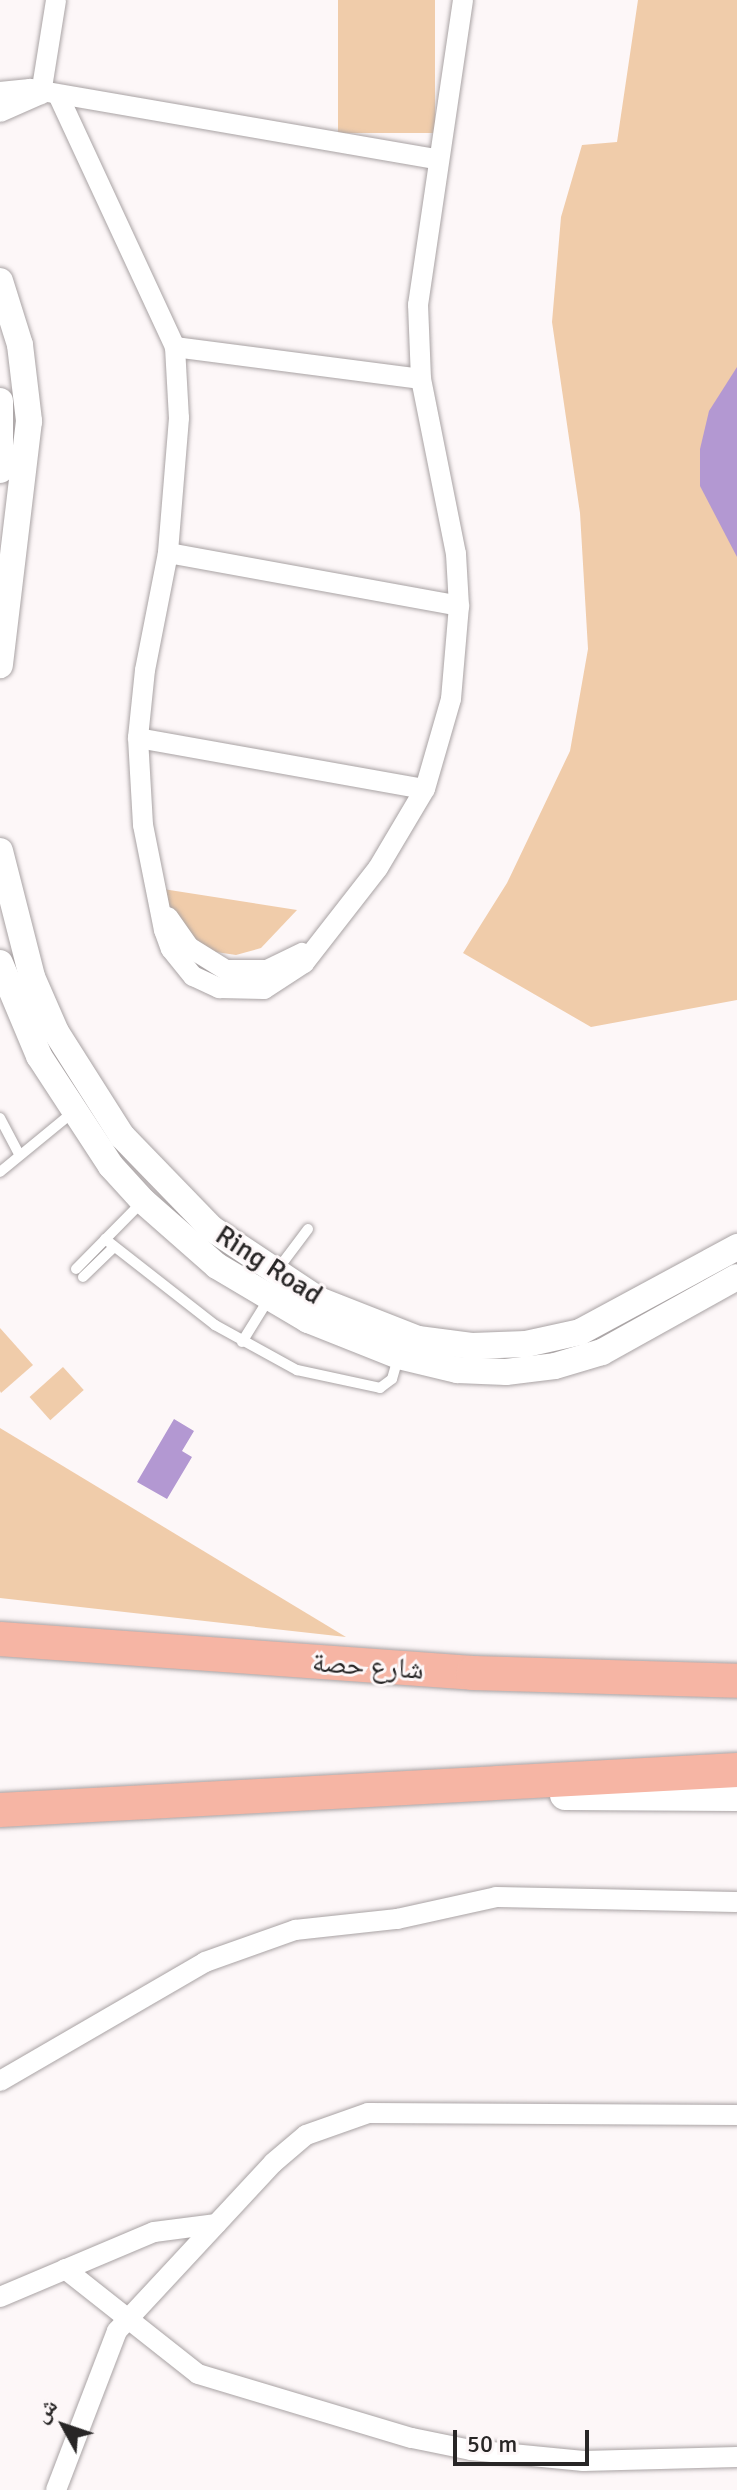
<!DOCTYPE html>
<html>
<head>
<meta charset="utf-8">
<style>
	body { margin:0 }
	#map { position:relative; width:737px; height:2490px; overflow:hidden; background:#fdf7f8; font-family:Signika,"Noto Naskh Arabic",sans-serif }
	div>[style] { position:absolute }
	.green>* { inset:0; background:#f0ccaa; transform-origin:0 0 }
	.water>* { inset:0; background:#b398d2 }
	.roads { filter:drop-shadow(0 0 2px #a9a3a4) drop-shadow(0 0 2px #a9a3a4) }
	.service>* { height:10px; margin:-5px; padding:0 5px; transform-origin:5px; border-radius:5px; background:#fff }
	.minor>* { height:20px; margin:-10px; padding:0 10px; transform-origin:10px; border-radius:10px; background:#fff }
	.tertiary>* { height:26px; margin:-13px; padding:0 13px; transform-origin:13px; border-radius:13px; background:#fff }
	.secondary>* { height:30px; margin:-15px; padding:0 15px; transform-origin:15px; border-radius:15px; background:#fff }
	.primary>* { height:34px; margin:-17px; padding:0 17px; transform-origin:17px; border-radius:17px; background:#f6b5a4 }
	span { translate:-50% -50%; white-space:nowrap; text-align:center; line-height:1.15; -webkit-text-stroke:6px #fdf7f8; paint-order:stroke }
	.street-label { font-size:28px; color:#282626 }
	.north { position:absolute; left:24px; top:2386px; width:80px; height:80px; -webkit-text-stroke:6px #fdf7f8; paint-order:stroke; rotate:310deg; font-size:22px; font-weight:700; line-height:32px; text-align:center; color:#282626 }
	.north::after { content:''; display:block; margin:auto; width:28px; height:36px; background:#282626; clip-path:polygon(50% 0,100% 100%,50% 72%,0 100%) }
	.scale { position:absolute; left:453px; top:2430px; width:136px; height:36px; box-sizing:border-box; border:4px solid #282626; border-top:0; padding-left:10px; font-size:24px; line-height:28px; white-space:nowrap; color:#282626; -webkit-text-stroke:6px #fdf7f8; paint-order:stroke }
</style>
</head>
<body>
<div id="map">
	<div class="green">
		<div style="left:338px;top:0;width:97px;height:133px"></div>
		<div style="clip-path:polygon(638px 0,737px 0,737px 1000px,591px 1027px,463px 953px,507px 883px,570px 751px,588px 649px,580px 513px,552px 322px,561px 217px,582px 145px,617px 142px)"></div>
		<div style="clip-path:polygon(163px 889px,297px 910px,261px 948px,236px 955px,216px 952px,197px 945px,170px 913px)"></div>
		<div style="clip-path:polygon(0 1328px,33px 1365px,1px 1393px,0 1391px)"></div>
		<div style="left:63px;top:1367px;width:31px;height:45px;rotate:48deg"></div>
		<div style="clip-path:polygon(0 1428px,346px 1637px,0 1598px)"></div>
	</div>
	<div class="water">
		<div style="clip-path:polygon(737px 367px,737px 557px,700px 486px,700px 449px,709px 411px)"></div>
		<div style="clip-path:polygon(174px 1419px,194px 1431px,182px 1451px,192px 1457px,167px 1499px,137px 1482px)"></div>
	</div>
	<div class="roads">
		<div class="service">
			<div style="left:0;top:1118px;width:41px;rotate:62.2deg"></div>
			<div style="left:0;top:1172px;width:94px;rotate:-39.4deg"></div>
			<div style="left:105px;top:1239px;width:140px;rotate:38deg"></div>
			<div style="left:215px;top:1325px;width:94px;rotate:28.8deg"></div>
			<div style="left:297px;top:1370px;width:85px;rotate:12.2deg"></div>
			<div style="left:380px;top:1388px;width:15px;rotate:-37deg"></div>
			<div style="left:392px;top:1379px;width:22px;rotate:-74deg"></div>
			<div style="left:76px;top:1269px;width:93px;rotate:-45.4deg"></div>
			<div style="left:278px;top:1269px;width:50px;rotate:-53.1deg"></div>
			<div style="left:83px;top:1277px;width:43px;rotate:-44.1deg"></div>
			<div style="left:242px;top:1342px;width:49px;rotate:-58.2deg"></div>
		</div>
		<div class="minor">
			<div style="left:0;top:92px;width:30px;rotate:-6deg"></div>
			<div style="left:30px;top:89px;width:412px;rotate:9.8deg"></div>
			<div style="left:41px;top:94px;width:95px;rotate:-80.9deg"></div>
			<div style="left:59px;top:97px;width:276px;rotate:65.1deg"></div>
			<div style="left:175px;top:347px;width:71px;rotate:86.8deg"></div>
			<div style="left:179px;top:418px;width:135px;rotate:94.7deg"></div>
			<div style="left:168px;top:553px;width:119px;rotate:101.1deg"></div>
			<div style="left:145px;top:670px;width:68px;rotate:95.9deg"></div>
			<div style="left:138px;top:738px;width:87px;rotate:86.7deg"></div>
			<div style="left:143px;top:825px;width:107px;rotate:78.7deg"></div>
			<div style="left:164px;top:930px;width:20px;rotate:70deg"></div>
			<div style="left:171px;top:949px;width:35px;rotate:51deg"></div>
			<div style="left:193px;top:976px;width:29px;rotate:25deg"></div>
			<div style="left:219px;top:988px;width:45px;rotate:1.3deg"></div>
			<div style="left:264px;top:989px;width:48px;rotate:-33deg"></div>
			<div style="left:304px;top:963px;width:120px;rotate:-52.1deg"></div>
			<div style="left:378px;top:868px;width:92px;rotate:-59.3deg"></div>
			<div style="left:425px;top:789px;width:94px;rotate:-73.9deg"></div>
			<div style="left:451px;top:699px;width:93px;rotate:-85.1deg"></div>
			<div style="left:459px;top:606px;width:52px;rotate:-93.3deg"></div>
			<div style="left:456px;top:554px;width:178px;rotate:-101.3deg"></div>
			<div style="left:421px;top:379px;width:74px;rotate:-92.3deg"></div>
			<div style="left:418px;top:305px;width:308px;rotate:-81.6deg"></div>
			<div style="left:0;top:112px;width:45px;rotate:-23.7deg"></div>
			<div style="left:175px;top:347px;width:248px;rotate:7.4deg"></div>
			<div style="left:168px;top:553px;width:296px;rotate:10.3deg"></div>
			<div style="left:138px;top:738px;width:291px;rotate:10.1deg"></div>
			<div style="left:168px;top:917px;width:37px;rotate:55deg"></div>
			<div style="left:189px;top:947px;width:44px;rotate:31.9deg"></div>
			<div style="left:226px;top:970px;width:41px"></div>
			<div style="left:267px;top:970px;width:39px;rotate:-26deg"></div>
			<div style="left:0;top:2081px;width:237px;rotate:-30.1deg"></div>
			<div style="left:205px;top:1962px;width:96px;rotate:-19.6deg"></div>
			<div style="left:295px;top:1930px;width:103px;rotate:-6.2deg"></div>
			<div style="left:397px;top:1919px;width:101px;rotate:-12.5deg"></div>
			<div style="left:496px;top:1897px;width:241px;rotate:1.2deg"></div>
			<div style="left:65px;top:2269px;width:169px;rotate:38.3deg"></div>
			<div style="left:198px;top:2374px;width:223px;rotate:16.7deg"></div>
			<div style="left:412px;top:2438px;width:60px;rotate:11.5deg"></div>
			<div style="left:471px;top:2450px;width:113px;rotate:5.6deg"></div>
			<div style="left:583px;top:2461px;width:154px;rotate:-1.5deg"></div>
			<div style="left:0;top:2297px;width:167px;rotate:-22.9deg"></div>
			<div style="left:154px;top:2232px;width:63px;rotate:-7.4deg"></div>
			<div style="left:56px;top:2490px;width:170px;rotate:-69deg"></div>
			<div style="left:117px;top:2331px;width:229px;rotate:-47.1deg"></div>
			<div style="left:273px;top:2163px;width:43px;rotate:-40.3deg"></div>
			<div style="left:306px;top:2135px;width:66px;rotate:-19.5deg"></div>
			<div style="left:368px;top:2113px;width:369px;rotate:0.3deg"></div>
		</div>
		<div class="tertiary">
			<div style="left:0;top:281px;width:67px;rotate:72.6deg"></div>
			<div style="left:20px;top:345px;width:77px;rotate:83.2deg"></div>
			<div style="left:29px;top:421px;width:246px;rotate:96.8deg"></div>
			<div style="left:0;top:401px;width:69px;rotate:90deg"></div>
			<div style="left:0;top:851px;width:130px;rotate:75.7deg"></div>
			<div style="left:32px;top:977px;width:60px;rotate:66.4deg"></div>
			<div style="left:56px;top:1032px;width:123px;rotate:57.6deg"></div>
			<div style="left:122px;top:1136px;width:128px;rotate:45.9deg"></div>
			<div style="left:211px;top:1228px;width:130px;rotate:33.7deg"></div>
			<div style="left:319px;top:1300px;width:106px;rotate:21.5deg"></div>
			<div style="left:418px;top:1339px;width:54px;rotate:7.4deg"></div>
			<div style="left:472px;top:1346px;width:54px;rotate:-2.1deg"></div>
			<div style="left:526px;top:1344px;width:55px;rotate:-12.5deg"></div>
			<div style="left:580px;top:1332px;width:179px;rotate:-28.4deg"></div>
			<div style="left:0;top:963px;width:101px;rotate:67.2deg"></div>
			<div style="left:39px;top:1056px;width:131px;rotate:56.8deg"></div>
			<div style="left:111px;top:1166px;width:47px;rotate:47.6deg"></div>
			<div style="left:143px;top:1201px;width:98px;rotate:41.3deg"></div>
			<div style="left:217px;top:1266px;width:106px;rotate:30.7deg"></div>
			<div style="left:308px;top:1320px;width:98px;rotate:21.6deg"></div>
			<div style="left:399px;top:1356px;width:60px;rotate:13.6deg"></div>
			<div style="left:457px;top:1370px;width:49px;rotate:2.3deg"></div>
			<div style="left:506px;top:1372px;width:49px;rotate:-7deg"></div>
			<div style="left:555px;top:1366px;width:49px;rotate:-16.6deg"></div>
			<div style="left:602px;top:1352px;width:154px;rotate:-29.1deg"></div>
		</div>
		<div class="secondary">
			<div style="left:565px;top:1795px;width:172px;rotate:0.3deg"></div>
		</div>
		<div class="primary">
			<div style="left:0;top:1639px;width:474px;rotate:4.1deg"></div>
			<div style="left:473px;top:1673px;width:264px;rotate:1.7deg"></div>
			<div style="left:0;top:1810px;width:738px;rotate:-3.11deg"></div>
		</div>
	</div>
	<div class="street-label">
		<span style="left:269px;top:1265px;rotate:33deg">Ring Road</span>
		<span style="left:368px;top:1666px;rotate:4deg">شارع حصة</span>
	</div>
	<div class="north">ش</div>
	<div class="scale">50 m</div>
</div>
</body>
</html>
